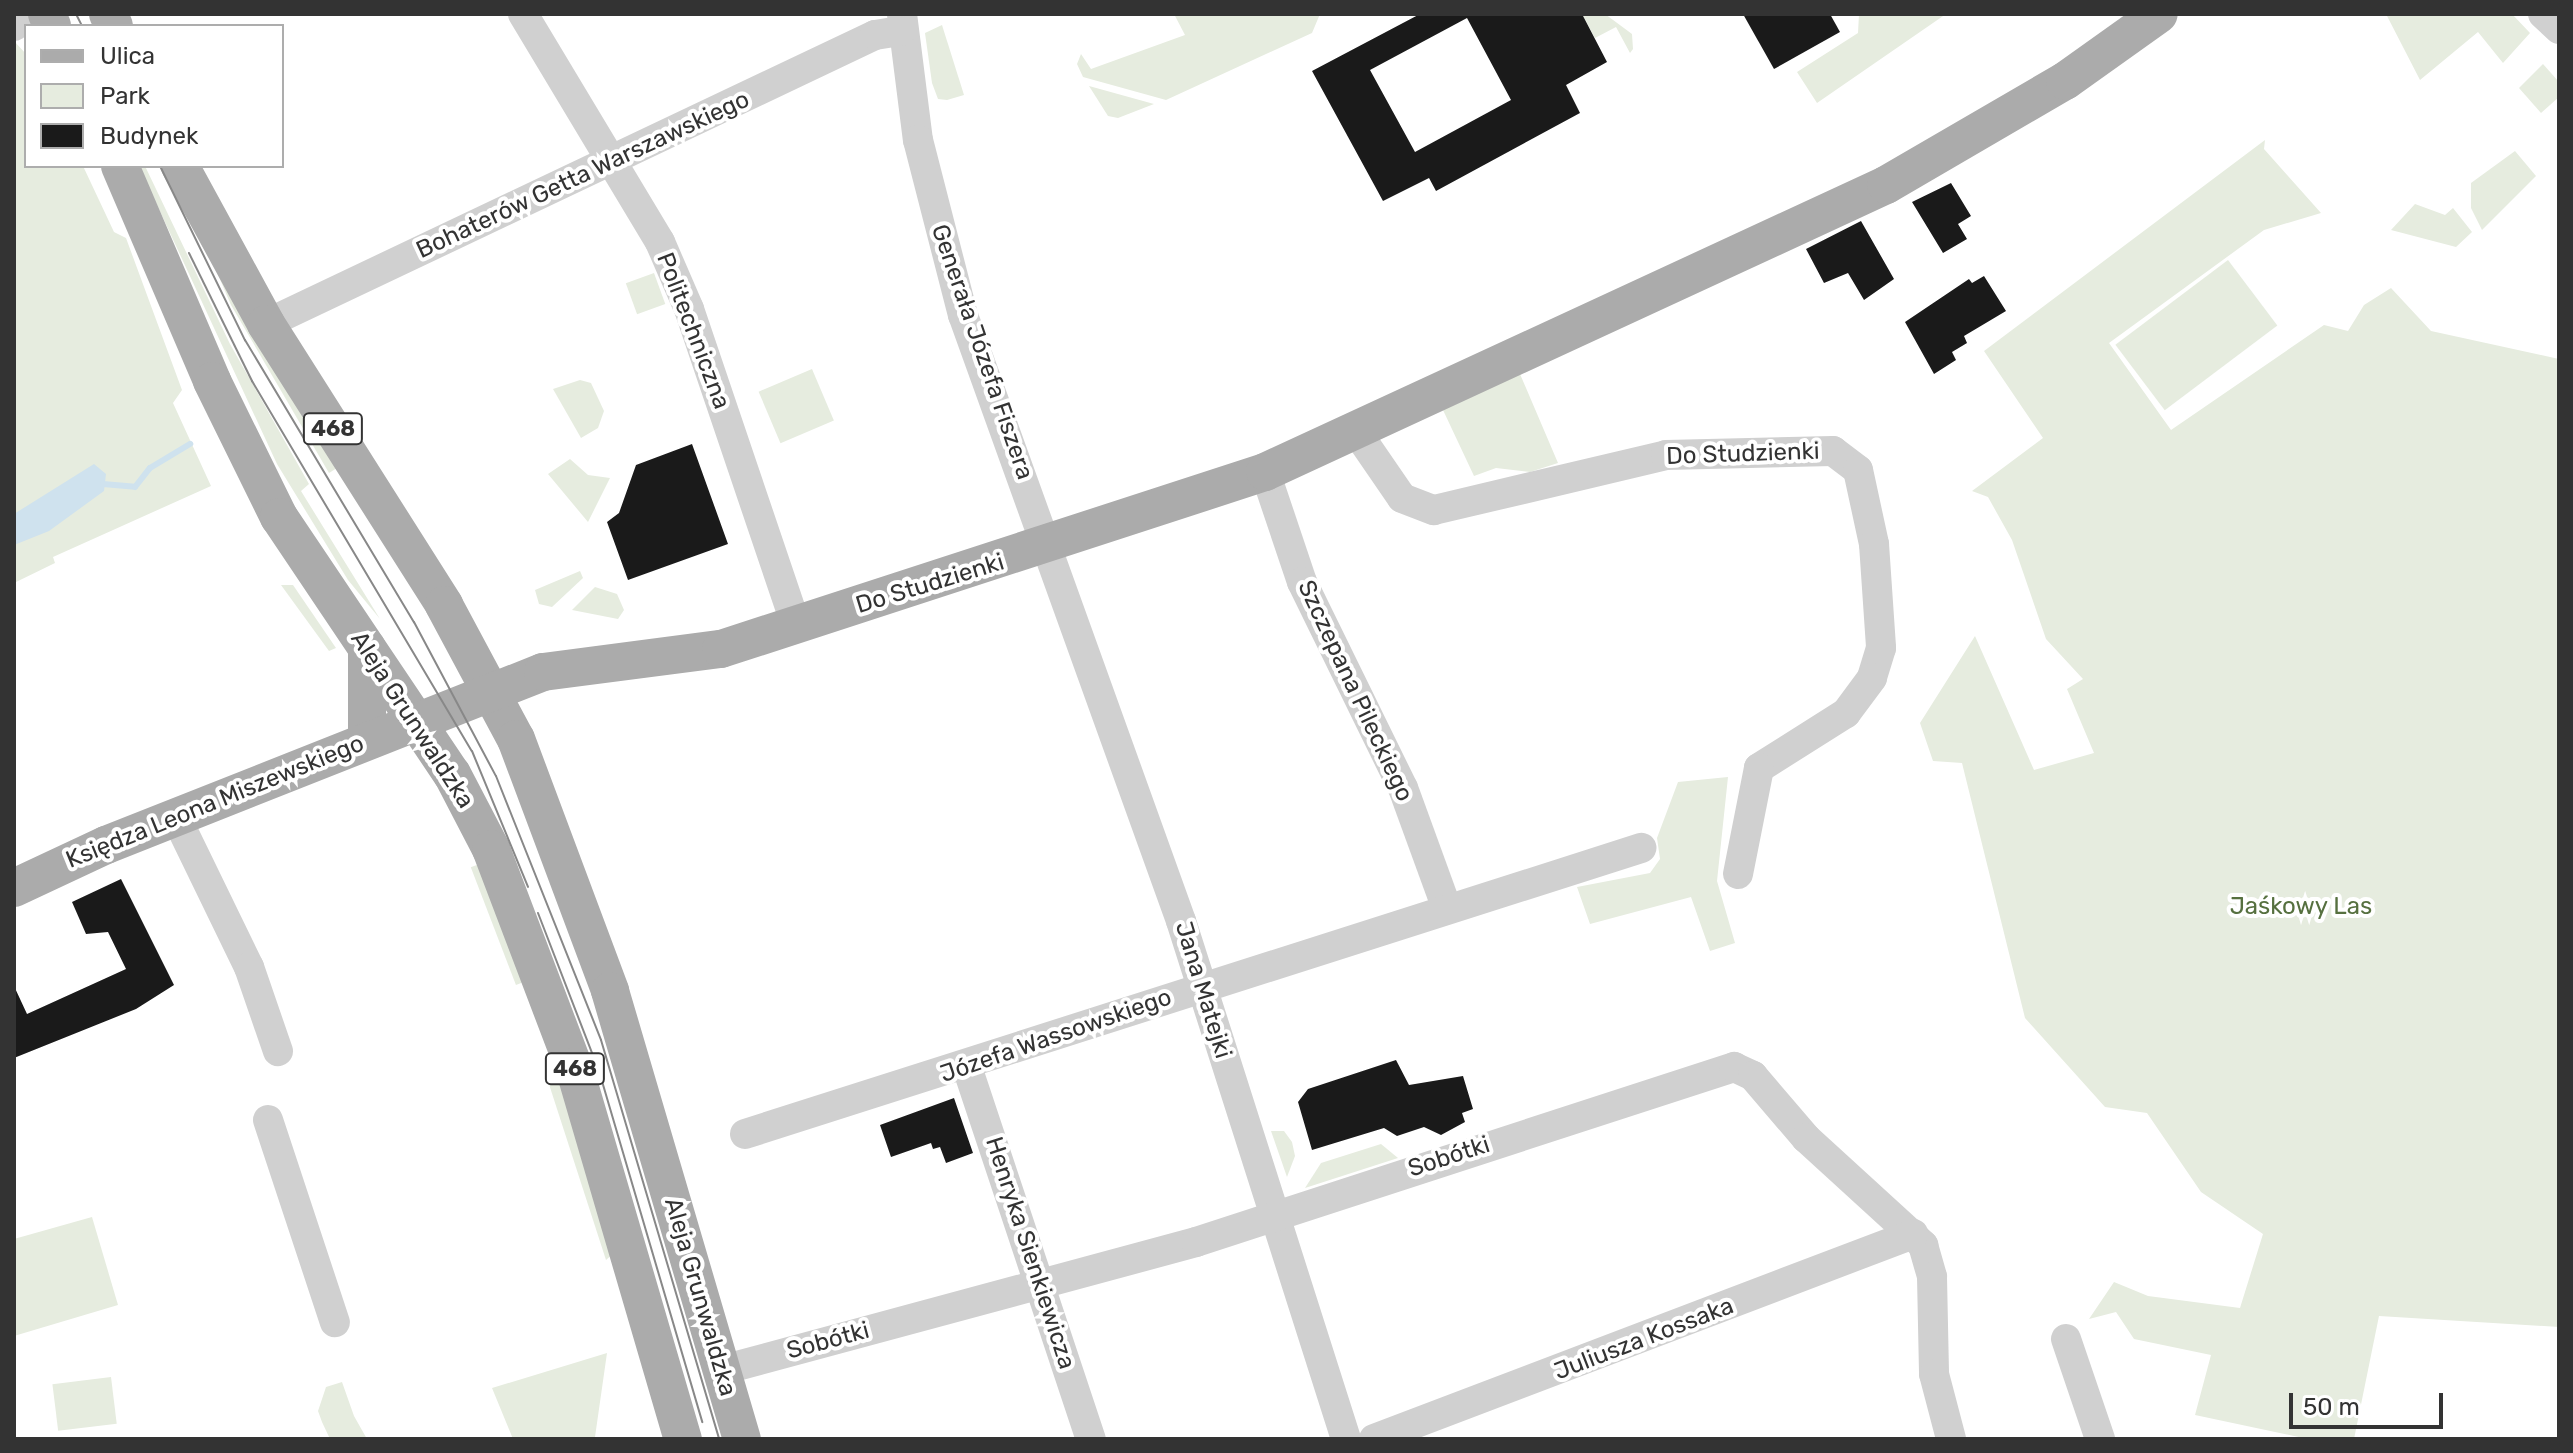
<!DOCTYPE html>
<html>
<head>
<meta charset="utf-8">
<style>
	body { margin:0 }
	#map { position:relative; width:2573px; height:1453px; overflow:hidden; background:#fff; font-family:Rubik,sans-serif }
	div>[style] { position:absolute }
	.green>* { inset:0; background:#e6ecdf; transform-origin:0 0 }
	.water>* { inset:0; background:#cfe2ee }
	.stream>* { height:6px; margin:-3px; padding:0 3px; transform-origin:3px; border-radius:3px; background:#cfe2ee }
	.building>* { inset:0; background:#1a1a1a }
	.minor>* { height:30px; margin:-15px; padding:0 15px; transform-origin:15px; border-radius:15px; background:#d0d0d0 }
	.major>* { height:38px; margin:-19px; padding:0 19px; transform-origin:19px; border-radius:19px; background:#ababab }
	.tram>* { height:2px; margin:-1px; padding:0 1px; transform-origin:1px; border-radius:1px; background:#888 }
	span { translate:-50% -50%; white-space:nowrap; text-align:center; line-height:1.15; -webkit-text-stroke:8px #fff; paint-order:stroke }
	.shield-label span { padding:2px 6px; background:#fff; border:2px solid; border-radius:6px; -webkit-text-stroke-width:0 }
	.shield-label { font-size:22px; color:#333; font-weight:700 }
	.street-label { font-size:24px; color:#333 }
	.park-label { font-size:24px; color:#56703f }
	.frame { position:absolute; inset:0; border:16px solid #333; pointer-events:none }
	.legend { position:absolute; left:24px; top:24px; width:260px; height:144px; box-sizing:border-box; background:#fff; border:2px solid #adadad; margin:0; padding:10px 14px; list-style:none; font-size:24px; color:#333 }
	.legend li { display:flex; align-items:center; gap:16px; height:40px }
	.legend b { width:40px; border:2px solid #adadad }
	.scale { position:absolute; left:2289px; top:1393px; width:154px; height:36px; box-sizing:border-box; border:4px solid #333; border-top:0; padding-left:10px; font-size:24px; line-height:28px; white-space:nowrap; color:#333; -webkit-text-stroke:6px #fff; paint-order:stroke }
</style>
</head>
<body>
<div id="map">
	<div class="green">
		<div style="clip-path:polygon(1174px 14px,1320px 14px,1312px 33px,1166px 100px,1083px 77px,1077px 64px,1081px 54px,1091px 69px,1185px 35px)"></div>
		<div style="clip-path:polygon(1582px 14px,1605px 14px,1632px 34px,1633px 49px,1630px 53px,1616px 27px,1595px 38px)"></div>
		<div style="clip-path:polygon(1859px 14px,1946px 14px,1817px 103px,1797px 72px,1858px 33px)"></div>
		<div style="clip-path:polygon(2386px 14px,2512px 14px,2530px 33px,2503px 63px,2478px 32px,2420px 80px)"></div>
		<div style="clip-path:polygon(942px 25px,964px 95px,947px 100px,938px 99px,932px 83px,925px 33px)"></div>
		<div style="clip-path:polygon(15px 42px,26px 54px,26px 166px,83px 166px,114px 232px,126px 238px,182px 390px,173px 403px,211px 486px,53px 557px,55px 563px,14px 583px)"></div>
		<div style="clip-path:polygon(2543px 64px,2559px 82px,2559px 97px,2541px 113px,2519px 88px)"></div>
		<div style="clip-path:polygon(1089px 86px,1154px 104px,1118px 118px,1108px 116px)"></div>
		<div style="clip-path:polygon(2265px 140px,2264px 149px,2321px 213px,2264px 230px,2109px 343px,2171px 430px,2324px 325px,2348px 331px,2364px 305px,2391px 288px,2431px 331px,2559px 359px,2559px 1327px,2379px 1316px,2354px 1439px,2308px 1439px,2195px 1415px,2211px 1355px,2134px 1339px,2116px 1312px,2089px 1319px,2114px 1282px,2148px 1296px,2240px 1308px,2263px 1234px,2201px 1192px,2147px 1113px,2105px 1107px,2025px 1018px,1962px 763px,1933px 761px,1920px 723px,1975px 636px,2034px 770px,2094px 753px,2067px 689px,2083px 679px,2046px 639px,2012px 540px,1988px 497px,1972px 491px,2043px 438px,1984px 351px)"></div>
		<div style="clip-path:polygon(2515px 151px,2536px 176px,2482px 230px,2471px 208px,2471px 183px)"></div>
		<div style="clip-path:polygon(139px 166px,145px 166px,230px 344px,309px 484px,301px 491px,380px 619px,348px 580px,277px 464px)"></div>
		<div style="clip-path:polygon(2415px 204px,2445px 215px,2453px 208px,2472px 232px,2456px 247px,2391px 230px)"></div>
		<div style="clip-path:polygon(204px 242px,337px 468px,329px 473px,231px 305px)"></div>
		<div style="left:2228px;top:260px;width:82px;height:141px;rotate:53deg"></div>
		<div style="left:654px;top:273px;width:33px;height:30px;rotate:70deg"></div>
		<div style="left:812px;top:369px;width:56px;height:58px;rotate:67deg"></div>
		<div style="clip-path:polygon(1520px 374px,1558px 463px,1530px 472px,1496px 468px,1474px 476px,1443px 410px)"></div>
		<div style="clip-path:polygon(580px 380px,591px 383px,604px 411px,598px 428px,581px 438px,553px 389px)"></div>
		<div style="clip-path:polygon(570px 459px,588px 475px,610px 478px,588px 522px,548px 474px)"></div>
		<div style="clip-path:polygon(580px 571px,583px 578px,552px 607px,539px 604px,535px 590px)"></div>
		<div style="clip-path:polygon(281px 585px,293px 585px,336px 648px,329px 651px)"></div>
		<div style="clip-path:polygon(595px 587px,617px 594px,624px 610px,618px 619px,572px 610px)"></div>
		<div style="clip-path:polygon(1728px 777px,1717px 881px,1735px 943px,1710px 951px,1691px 897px,1590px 924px,1577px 887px,1650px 873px,1660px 859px,1657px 838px,1678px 782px)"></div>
		<div style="left:482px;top:863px;width:126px;height:12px;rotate:69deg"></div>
		<div style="clip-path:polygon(551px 1073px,563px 1080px,614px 1253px,606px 1260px,546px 1075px)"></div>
		<div style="clip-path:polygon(1271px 1131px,1284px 1131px,1292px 1142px,1295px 1156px,1287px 1177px)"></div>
		<div style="clip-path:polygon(1381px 1144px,1398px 1158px,1305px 1188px,1321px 1163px)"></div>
		<div style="clip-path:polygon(92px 1217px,118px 1305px,14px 1336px,14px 1239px)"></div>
		<div style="clip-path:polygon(607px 1353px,595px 1437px,601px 1439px,513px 1439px,492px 1388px)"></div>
		<div style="left:111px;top:1377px;width:47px;height:59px;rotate:83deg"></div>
		<div style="clip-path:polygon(342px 1382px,354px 1416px,367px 1439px,330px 1439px,322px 1422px,318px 1411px,326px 1387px)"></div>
	</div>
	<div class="water">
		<div style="clip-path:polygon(94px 464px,106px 474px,104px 491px,49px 531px,14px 545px,14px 514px)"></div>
	</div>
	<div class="stream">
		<div style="left:103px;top:484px;width:32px;rotate:5deg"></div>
		<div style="left:135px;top:487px;width:24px;rotate:-52deg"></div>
		<div style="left:150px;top:468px;width:47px;rotate:-31deg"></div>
	</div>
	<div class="building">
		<div style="clip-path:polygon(evenodd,1420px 14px,1582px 14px,1607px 62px,1566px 85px,1580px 113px,1436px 191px,1429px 178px,1383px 201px,1312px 71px,1420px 14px,1467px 18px,1511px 100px,1415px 152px,1370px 70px,1467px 18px)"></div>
		<div style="clip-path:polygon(1743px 14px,1830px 14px,1840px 32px,1774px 69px)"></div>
		<div style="clip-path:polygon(1951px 183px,1971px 216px,1958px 224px,1967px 239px,1943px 253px,1912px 202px)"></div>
		<div style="clip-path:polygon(1861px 221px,1894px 279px,1864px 300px,1848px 273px,1824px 283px,1806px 249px)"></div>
		<div style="clip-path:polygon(1984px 276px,2006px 311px,1964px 336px,1967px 343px,1952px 352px,1956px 360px,1934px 374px,1905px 322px,1969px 279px,1972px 283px)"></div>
		<div style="clip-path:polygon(692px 444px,728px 544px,628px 580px,607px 522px,619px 513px,636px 465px)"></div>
		<div style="clip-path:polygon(121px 879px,174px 985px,136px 1009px,14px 1058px,14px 986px,27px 1014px,126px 969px,108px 932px,86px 934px,72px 902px)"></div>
		<div style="clip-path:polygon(1396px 1060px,1409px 1085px,1463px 1076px,1473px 1109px,1462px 1113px,1465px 1122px,1441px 1135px,1424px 1127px,1397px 1136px,1384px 1128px,1312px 1150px,1298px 1102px,1308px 1089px)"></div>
		<div style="clip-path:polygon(954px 1098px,973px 1153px,946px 1163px,940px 1147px,933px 1149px,931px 1143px,891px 1157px,880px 1125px)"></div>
	</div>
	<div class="minor">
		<div style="left:523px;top:14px;width:266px;rotate:59deg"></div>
		<div style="left:660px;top:242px;width:73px;rotate:66.6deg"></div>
		<div style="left:689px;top:309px;width:335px;rotate:71.3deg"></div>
		<div style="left:902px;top:14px;width:127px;rotate:82.8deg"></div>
		<div style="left:918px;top:140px;width:181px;rotate:75.6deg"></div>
		<div style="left:963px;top:315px;width:644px;rotate:70.21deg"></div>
		<div style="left:1181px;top:921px;width:544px;rotate:72.33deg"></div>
		<div style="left:2543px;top:14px;width:22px;rotate:43deg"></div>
		<div style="left:14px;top:26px;width:22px;rotate:-34deg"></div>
		<div style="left:266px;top:324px;width:674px;rotate:-25.39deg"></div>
		<div style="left:875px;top:35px;width:26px;rotate:-9deg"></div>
		<div style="left:1356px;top:431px;width:81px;rotate:55.5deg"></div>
		<div style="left:1402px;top:498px;width:34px;rotate:21deg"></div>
		<div style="left:1434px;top:510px;width:238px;rotate:-13.3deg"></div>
		<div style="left:1666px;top:455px;width:167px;rotate:-1.4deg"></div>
		<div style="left:1833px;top:451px;width:31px;rotate:37deg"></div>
		<div style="left:1858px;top:470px;width:76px;rotate:77.8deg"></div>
		<div style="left:1874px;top:544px;width:104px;rotate:86.1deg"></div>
		<div style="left:1881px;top:648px;width:31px;rotate:107deg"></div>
		<div style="left:1872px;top:678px;width:44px;rotate:126.6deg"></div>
		<div style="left:1846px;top:713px;width:103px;rotate:147.7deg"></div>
		<div style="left:1759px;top:768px;width:108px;rotate:101.2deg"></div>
		<div style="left:1265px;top:472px;width:116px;rotate:71.4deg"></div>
		<div style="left:1302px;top:582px;width:229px;rotate:63.9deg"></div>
		<div style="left:1403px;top:788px;width:129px;rotate:70deg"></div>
		<div style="left:177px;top:819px;width:165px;rotate:64.1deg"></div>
		<div style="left:249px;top:967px;width:89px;rotate:71deg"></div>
		<div style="left:967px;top:1067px;width:392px;rotate:71.6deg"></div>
		<div style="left:268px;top:1120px;width:213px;rotate:71.7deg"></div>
		<div style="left:745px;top:1134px;width:941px;rotate:-17.7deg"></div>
		<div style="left:2066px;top:1339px;width:106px;rotate:71.2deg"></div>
		<div style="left:722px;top:1370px;width:491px;rotate:-15.1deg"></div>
		<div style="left:1196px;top:1242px;width:566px;rotate:-18.02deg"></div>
		<div style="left:1734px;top:1067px;width:21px;rotate:25deg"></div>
		<div style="left:1753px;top:1076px;width:82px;rotate:49.5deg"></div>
		<div style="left:1806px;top:1138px;width:159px;rotate:42.4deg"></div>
		<div style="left:1923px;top:1245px;width:33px;rotate:74deg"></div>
		<div style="left:1932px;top:1277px;width:97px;rotate:88.8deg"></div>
		<div style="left:1934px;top:1374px;width:67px;rotate:75.3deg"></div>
		<div style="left:1374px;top:1439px;width:577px;rotate:-20.82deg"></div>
	</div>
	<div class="major">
		<div style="left:47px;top:14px;width:13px;rotate:67deg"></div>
		<div style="left:108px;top:14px;width:13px;rotate:63deg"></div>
		<div style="left:120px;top:166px;width:234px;rotate:66.8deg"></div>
		<div style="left:212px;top:381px;width:152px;rotate:63.8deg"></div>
		<div style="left:279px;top:517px;width:310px;rotate:56.1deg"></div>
		<div style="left:452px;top:774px;width:85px;rotate:62.5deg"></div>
		<div style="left:491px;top:849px;width:233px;rotate:69.2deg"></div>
		<div style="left:574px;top:1067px;width:388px;rotate:73.7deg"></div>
		<div style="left:180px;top:166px;width:180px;rotate:61.4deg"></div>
		<div style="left:266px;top:324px;width:333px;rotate:57.6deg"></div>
		<div style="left:444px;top:605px;width:152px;rotate:61.8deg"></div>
		<div style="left:516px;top:739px;width:269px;rotate:69.5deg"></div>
		<div style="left:610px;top:991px;width:467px;rotate:73.6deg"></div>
		<div style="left:367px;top:740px;width:92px;rotate:-90deg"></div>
		<div style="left:14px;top:888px;width:102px;rotate:-25.1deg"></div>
		<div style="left:106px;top:845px;width:470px;rotate:-21.6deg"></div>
		<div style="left:543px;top:672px;width:179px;rotate:-7.4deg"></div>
		<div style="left:721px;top:649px;width:572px;rotate:-18.02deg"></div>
		<div style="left:1265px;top:472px;width:684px;rotate:-24.8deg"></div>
		<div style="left:1886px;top:185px;width:207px;rotate:-30.2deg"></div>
		<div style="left:2065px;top:81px;width:115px;rotate:-35.5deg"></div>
	</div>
	<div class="tram">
		<div style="left:76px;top:14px;width:13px;rotate:63deg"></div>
		<div style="left:160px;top:166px;width:194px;rotate:64deg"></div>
		<div style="left:245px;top:340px;width:329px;rotate:59.1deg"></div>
		<div style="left:414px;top:622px;width:174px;rotate:62deg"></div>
		<div style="left:496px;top:776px;width:284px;rotate:68.3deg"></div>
		<div style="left:601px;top:1040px;width:416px;rotate:73.5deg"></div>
		<div style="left:189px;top:253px;width:143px;rotate:63.8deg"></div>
		<div style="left:252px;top:381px;width:430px;rotate:59.3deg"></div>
		<div style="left:472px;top:751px;width:147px;rotate:67.6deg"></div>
		<div style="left:538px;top:913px;width:169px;rotate:68.9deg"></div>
		<div style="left:599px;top:1071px;width:366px;rotate:73.6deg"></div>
	</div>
	<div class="shield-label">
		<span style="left:333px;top:429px">468</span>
		<span style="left:575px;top:1069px">468</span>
	</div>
	<div class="street-label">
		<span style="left:583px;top:175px;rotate:-25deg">Bohaterów Getta Warszawskiego</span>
		<span style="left:693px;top:331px;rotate:69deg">Politechniczna</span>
		<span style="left:982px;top:352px;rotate:71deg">Generała Józefa Fiszera</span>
		<span style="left:1743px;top:454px;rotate:-2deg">Do Studzienki</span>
		<span style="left:930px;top:584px;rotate:-17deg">Do Studzienki</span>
		<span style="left:1355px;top:691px;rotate:65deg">Szczepana Pileckiego</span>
		<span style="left:412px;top:720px;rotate:57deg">Aleja Grunwaldzka</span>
		<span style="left:215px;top:802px;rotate:-22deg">Księdza Leona Miszewskiego</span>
		<span style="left:1203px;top:990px;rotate:73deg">Jana Matejki</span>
		<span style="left:1056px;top:1036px;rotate:-19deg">Józefa Wassowskiego</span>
		<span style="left:1449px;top:1157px;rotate:-18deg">Sobótki</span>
		<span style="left:1030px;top:1253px;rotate:72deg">Henryka Sienkiewicza</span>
		<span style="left:700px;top:1297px;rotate:74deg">Aleja Grunwaldzka</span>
		<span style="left:1644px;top:1339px;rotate:-21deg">Juliusza Kossaka</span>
		<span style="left:828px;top:1341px;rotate:-15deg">Sobótki</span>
	</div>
	<div class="park-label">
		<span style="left:2301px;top:907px">Jaśkowy Las</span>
	</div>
	<div class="frame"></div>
	<ul class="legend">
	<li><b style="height:10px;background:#ababab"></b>Ulica</li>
	<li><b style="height:22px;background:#e6ecdf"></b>Park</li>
	<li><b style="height:22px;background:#1a1a1a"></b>Budynek</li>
	</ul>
	<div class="scale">50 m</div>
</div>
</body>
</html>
